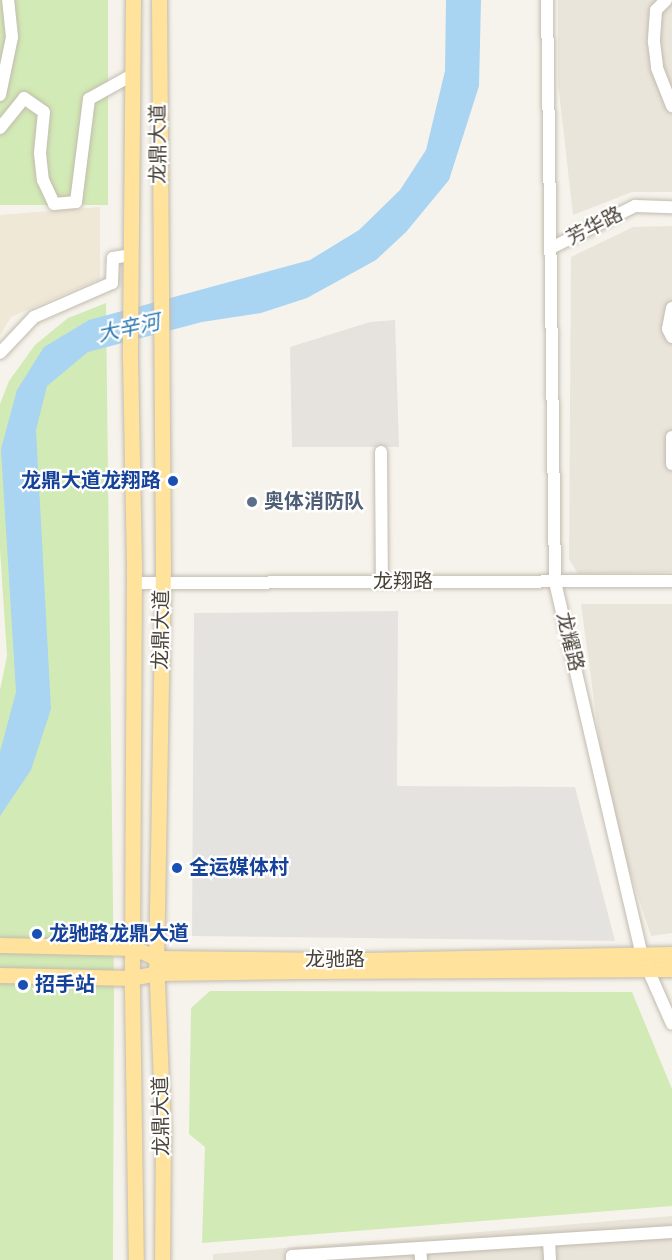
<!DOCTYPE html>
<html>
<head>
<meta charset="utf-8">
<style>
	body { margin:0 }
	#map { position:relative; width:672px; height:1260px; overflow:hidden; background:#f6f3ec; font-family:"Sofia Sans Condensed","Noto Sans SC",sans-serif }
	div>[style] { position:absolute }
	.residential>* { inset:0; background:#eae5da }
	.industrial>* { inset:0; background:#e6e2dd }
	.education>* { inset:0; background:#efe8d6 }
	.green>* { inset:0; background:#d2eab5; transform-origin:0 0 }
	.parking>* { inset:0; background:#e5e3e0 }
	.water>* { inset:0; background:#a9d4f2 }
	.roads { filter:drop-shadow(0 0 2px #c2bbae) drop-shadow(0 0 2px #c2bbae) }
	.minor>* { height:12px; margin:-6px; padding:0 6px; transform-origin:6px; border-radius:6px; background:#fff }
	.major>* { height:15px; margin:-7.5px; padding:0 7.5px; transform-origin:7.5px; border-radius:7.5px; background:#ffe39c }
	.dots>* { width:16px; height:16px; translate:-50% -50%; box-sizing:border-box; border:3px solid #fff; border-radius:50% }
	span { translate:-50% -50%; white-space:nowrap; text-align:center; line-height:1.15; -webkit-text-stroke:4.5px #fff; paint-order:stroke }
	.street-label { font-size:20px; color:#4b4439 }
	.transit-label { font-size:20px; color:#164399; font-weight:700 }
	.right { translate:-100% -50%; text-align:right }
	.left { translate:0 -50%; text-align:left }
	.service-label { font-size:20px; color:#4e5e75; font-weight:700 }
	.water-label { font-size:21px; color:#2e7ab2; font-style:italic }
</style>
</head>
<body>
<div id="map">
	<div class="residential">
		<div style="clip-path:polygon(558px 0,672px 0,672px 192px,632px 192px,573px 215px,558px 83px)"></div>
		<div style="clip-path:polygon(672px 226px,672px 572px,578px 574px,569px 559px,571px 257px,633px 227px)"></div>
		<div style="clip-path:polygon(581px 604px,672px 604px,672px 933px,651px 936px,608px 804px)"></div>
		<div style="clip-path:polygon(672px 1216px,672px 1260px,213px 1260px,213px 1254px)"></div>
	</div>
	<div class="industrial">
		<div style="clip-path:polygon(395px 320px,399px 447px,292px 447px,290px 347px,370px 322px)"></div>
	</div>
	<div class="education">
		<div style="clip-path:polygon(100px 207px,100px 279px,11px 317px,0 336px,0 215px)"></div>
	</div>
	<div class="green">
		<div style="left:0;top:0;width:108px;height:205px"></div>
		<div style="clip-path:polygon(106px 303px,114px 992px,113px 1260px,0 1260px,0 690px,7px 656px,0 549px,0 404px,9px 381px,35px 345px,68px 318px)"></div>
		<div style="clip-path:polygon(210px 991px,632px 992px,672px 1089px,672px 1206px,202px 1243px,205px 1147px,189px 1134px,191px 1008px)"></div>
	</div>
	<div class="parking">
		<div style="clip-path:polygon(398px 611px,397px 786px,575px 787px,615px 941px,192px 936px,194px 613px)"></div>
	</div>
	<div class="water">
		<div style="clip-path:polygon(446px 0,481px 0,479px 86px,449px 180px,406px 232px,376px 260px,307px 298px,261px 313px,202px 322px,88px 352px,47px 386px,36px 430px,51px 709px,31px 770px,0 816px,0 752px,16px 692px,1px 449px,17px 390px,44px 347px,89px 320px,310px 260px,359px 230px,400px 190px,426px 150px,445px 71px)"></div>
	</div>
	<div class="roads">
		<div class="minor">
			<div style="left:547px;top:0;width:582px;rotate:89.21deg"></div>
			<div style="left:555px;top:582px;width:384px;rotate:76.9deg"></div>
			<div style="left:642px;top:956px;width:74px;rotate:66.2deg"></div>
			<div style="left:666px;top:0;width:14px;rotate:135deg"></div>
			<div style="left:656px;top:10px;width:32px;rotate:94deg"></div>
			<div style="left:654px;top:42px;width:26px;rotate:83deg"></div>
			<div style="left:657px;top:68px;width:41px;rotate:68.5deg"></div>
			<div style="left:0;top:95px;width:59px;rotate:-78.3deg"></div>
			<div style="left:12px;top:37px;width:37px;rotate:-96deg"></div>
			<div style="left:0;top:128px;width:38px;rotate:-51deg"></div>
			<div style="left:24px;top:98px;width:24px;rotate:35deg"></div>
			<div style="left:44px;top:112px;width:41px;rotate:95.6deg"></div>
			<div style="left:40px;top:153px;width:27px;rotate:84deg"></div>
			<div style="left:43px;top:180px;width:26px;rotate:65deg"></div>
			<div style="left:54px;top:204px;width:22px;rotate:-5deg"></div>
			<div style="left:76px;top:202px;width:104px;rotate:-82.8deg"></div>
			<div style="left:89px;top:99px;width:51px;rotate:-29.1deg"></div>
			<div style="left:553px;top:247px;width:92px;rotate:-26.6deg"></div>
			<div style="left:635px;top:206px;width:37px;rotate:2deg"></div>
			<div style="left:672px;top:308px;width:21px;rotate:101deg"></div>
			<div style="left:668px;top:329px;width:9px;rotate:63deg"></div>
			<div style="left:0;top:353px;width:50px;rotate:-46.6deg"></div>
			<div style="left:34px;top:317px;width:85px;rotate:-23.6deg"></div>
			<div style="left:112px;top:283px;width:25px;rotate:-88deg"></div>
			<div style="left:113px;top:258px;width:17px;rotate:-10deg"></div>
			<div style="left:672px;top:437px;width:27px;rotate:90deg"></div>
			<div style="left:381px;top:452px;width:130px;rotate:89.6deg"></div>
			<div style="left:134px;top:583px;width:538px;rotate:-0.21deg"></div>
			<div style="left:549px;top:1240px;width:20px;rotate:87deg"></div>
			<div style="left:420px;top:1248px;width:12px;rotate:85deg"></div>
			<div style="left:292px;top:1260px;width:4px;rotate:-90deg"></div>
			<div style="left:292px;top:1256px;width:381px;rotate:-3.6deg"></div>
		</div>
		<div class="major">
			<div style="left:133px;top:0;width:358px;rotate:90.5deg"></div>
			<div style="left:130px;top:358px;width:212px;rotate:88.9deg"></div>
			<div style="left:134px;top:570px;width:419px;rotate:90.3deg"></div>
			<div style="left:132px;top:989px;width:271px;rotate:89.2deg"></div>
			<div style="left:159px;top:0;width:567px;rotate:89.6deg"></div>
			<div style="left:163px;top:567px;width:391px;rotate:91deg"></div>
			<div style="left:156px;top:958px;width:171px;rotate:87.7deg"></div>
			<div style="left:163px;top:1129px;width:131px;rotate:90.4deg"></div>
			<div style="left:0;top:945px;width:134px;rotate:1.3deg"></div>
			<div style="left:134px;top:948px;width:24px;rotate:24deg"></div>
			<div style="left:156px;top:958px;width:207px;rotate:0.6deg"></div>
			<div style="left:363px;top:960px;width:309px;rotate:-1.1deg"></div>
			<div style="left:0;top:975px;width:132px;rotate:1.3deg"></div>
			<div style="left:132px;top:978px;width:25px;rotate:-11deg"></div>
			<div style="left:157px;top:973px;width:148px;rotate:-0.8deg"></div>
			<div style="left:305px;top:971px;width:367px;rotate:-0.3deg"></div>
		</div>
	</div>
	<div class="dots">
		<div style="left:173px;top:481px;background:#1a4fb4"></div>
		<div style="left:252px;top:502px;background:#5c6f8a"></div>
		<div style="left:177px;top:868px;background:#1a4fb4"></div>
		<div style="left:37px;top:934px;background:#1a4fb4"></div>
		<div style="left:23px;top:985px;background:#1a4fb4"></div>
	</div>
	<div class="street-label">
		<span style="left:159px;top:144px;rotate:-90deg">龙鼎大道</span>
		<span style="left:595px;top:227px;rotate:-27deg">芳华路</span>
		<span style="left:403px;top:582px">龙翔路</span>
		<span style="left:162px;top:630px;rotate:-89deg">龙鼎大道</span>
		<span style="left:569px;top:642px;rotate:77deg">龙耀路</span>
		<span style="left:335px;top:960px">龙驰路</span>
		<span style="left:162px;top:1116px;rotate:-91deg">龙鼎大道</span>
	</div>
	<div class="transit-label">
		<span class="right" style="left:161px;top:481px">龙鼎大道龙翔路</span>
		<span class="left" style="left:189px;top:868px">全运媒体村</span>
		<span class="left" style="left:49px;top:934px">龙驰路龙鼎大道</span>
		<span class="left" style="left:35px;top:985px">招手站</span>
	</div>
	<div class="service-label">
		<span class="left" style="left:264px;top:502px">奥体消防队</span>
	</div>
	<div class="water-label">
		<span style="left:129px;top:329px;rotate:-12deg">大辛河</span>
	</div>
</div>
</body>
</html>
